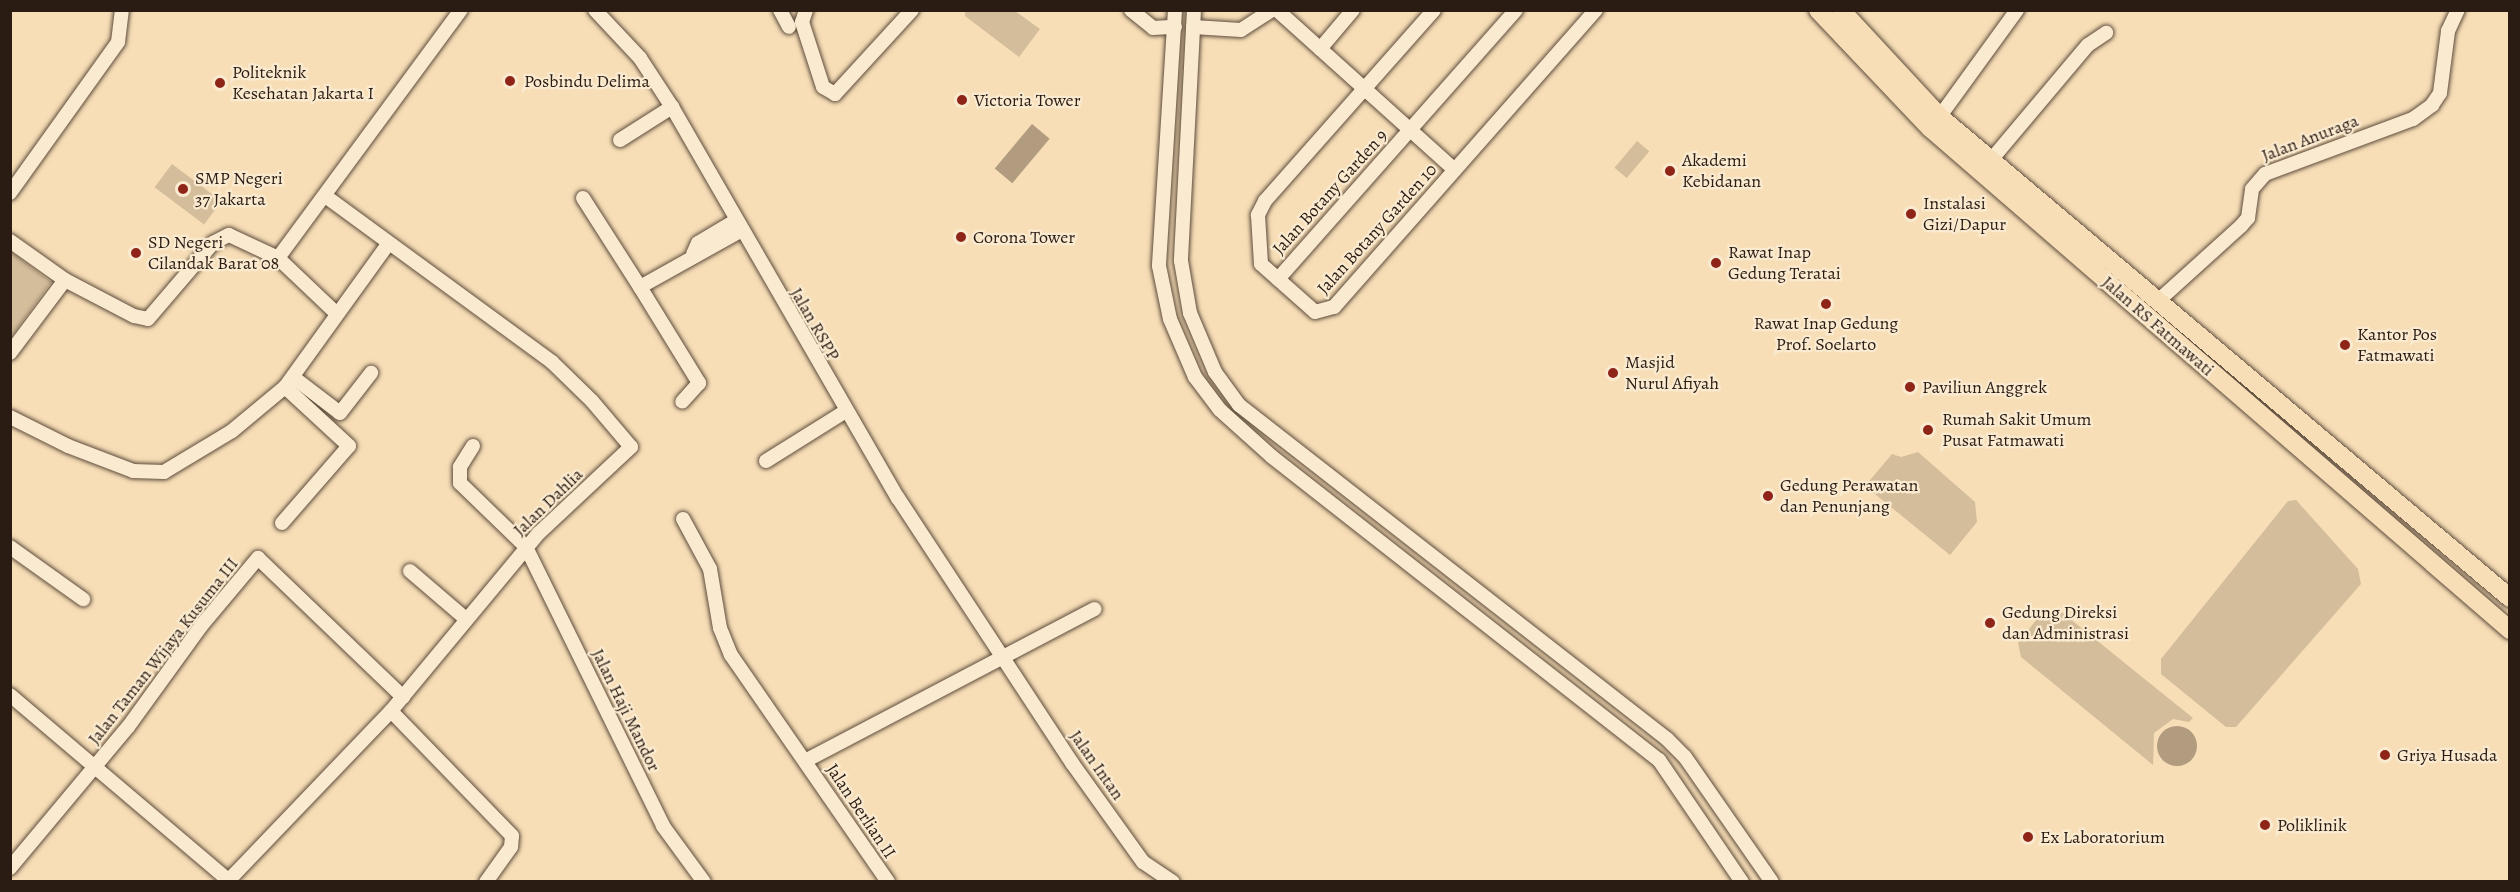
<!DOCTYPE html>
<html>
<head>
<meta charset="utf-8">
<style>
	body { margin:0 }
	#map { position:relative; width:2520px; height:892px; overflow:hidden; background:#f7deb7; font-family:Alegreya,serif }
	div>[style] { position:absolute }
	.green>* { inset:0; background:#d4bd9b; transform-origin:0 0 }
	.water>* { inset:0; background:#b29c7f; transform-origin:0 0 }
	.round { border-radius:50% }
	.roads { filter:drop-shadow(0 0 2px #5e4c3c) drop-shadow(0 0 2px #5e4c3c) }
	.minor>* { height:14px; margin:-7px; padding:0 7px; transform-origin:7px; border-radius:7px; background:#faead0 }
	.major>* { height:18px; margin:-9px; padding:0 9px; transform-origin:9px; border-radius:9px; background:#f7deb7 }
	.dots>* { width:16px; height:16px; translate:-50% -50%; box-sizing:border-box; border:3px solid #faead0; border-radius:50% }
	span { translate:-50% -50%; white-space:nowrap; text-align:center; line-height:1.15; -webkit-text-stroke:4.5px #faead0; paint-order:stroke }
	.poi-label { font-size:18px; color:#2b1c13 }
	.left { translate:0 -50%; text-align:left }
	.street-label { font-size:18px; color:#2b1c13 }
	.frame { position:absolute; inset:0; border:12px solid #2b1c13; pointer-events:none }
</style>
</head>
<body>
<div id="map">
	<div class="green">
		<div style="clip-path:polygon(965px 11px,1015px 11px,1040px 29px,1019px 57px,965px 16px)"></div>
		<div style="left:1637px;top:141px;width:16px;height:35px;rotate:40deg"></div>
		<div style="left:172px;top:164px;width:62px;height:29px;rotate:37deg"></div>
		<div style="clip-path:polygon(11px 252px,51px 282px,11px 337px)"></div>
		<div style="clip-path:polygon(1918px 452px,1975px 502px,1977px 522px,1950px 555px,1865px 486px,1892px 454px,1901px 457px)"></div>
		<div style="clip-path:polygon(2296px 500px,2358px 569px,2361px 584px,2236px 727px,2226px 727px,2161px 674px,2161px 659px,2288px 501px)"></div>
		<div style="clip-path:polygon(2044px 610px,2059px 610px,2193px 718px,2189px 722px,2173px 719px,2154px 733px,2153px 765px,2021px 657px,2018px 643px)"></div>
	</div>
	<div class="water">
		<div style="left:1032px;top:124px;width:23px;height:58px;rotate:40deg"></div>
		<div class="round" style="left:2157px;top:726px;width:40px;height:40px"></div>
	</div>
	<div class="roads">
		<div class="minor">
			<div style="left:595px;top:10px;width:66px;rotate:46.8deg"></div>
			<div style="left:640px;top:58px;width:59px;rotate:56.9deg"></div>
			<div style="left:672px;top:107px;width:452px;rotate:60deg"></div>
			<div style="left:898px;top:498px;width:317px;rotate:56.7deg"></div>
			<div style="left:1072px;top:763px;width:122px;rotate:54.4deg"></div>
			<div style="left:1143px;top:862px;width:36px;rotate:34deg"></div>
			<div style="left:780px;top:10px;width:19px;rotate:62deg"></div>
			<div style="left:806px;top:10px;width:13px;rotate:108deg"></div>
			<div style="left:802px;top:22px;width:68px;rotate:72.1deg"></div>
			<div style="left:823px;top:87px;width:14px;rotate:30deg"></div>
			<div style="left:835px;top:94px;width:114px;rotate:-47.5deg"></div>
			<div style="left:1131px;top:10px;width:28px;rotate:39deg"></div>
			<div style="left:1153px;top:28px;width:22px;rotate:-3deg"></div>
			<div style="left:1175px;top:10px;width:256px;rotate:93.6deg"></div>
			<div style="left:1159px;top:266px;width:54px;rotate:78.3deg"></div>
			<div style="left:1170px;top:319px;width:63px;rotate:66.7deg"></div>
			<div style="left:1195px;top:377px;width:41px;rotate:52.9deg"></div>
			<div style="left:1220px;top:410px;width:69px;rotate:42deg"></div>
			<div style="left:1271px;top:456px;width:493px;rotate:38.1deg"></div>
			<div style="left:1659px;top:760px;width:148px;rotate:55.8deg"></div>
			<div style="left:1194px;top:10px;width:251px;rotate:93deg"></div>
			<div style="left:1181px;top:261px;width:53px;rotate:80.2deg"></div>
			<div style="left:1190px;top:313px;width:64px;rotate:67deg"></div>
			<div style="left:1215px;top:372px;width:41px;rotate:54deg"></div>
			<div style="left:1239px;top:405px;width:543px;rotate:37.97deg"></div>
			<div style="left:1667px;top:739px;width:25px;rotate:45deg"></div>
			<div style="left:1685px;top:757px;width:152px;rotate:55.2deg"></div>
			<div style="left:1277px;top:10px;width:239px;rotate:42deg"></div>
			<div style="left:1434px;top:10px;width:255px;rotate:131.5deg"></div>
			<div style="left:1265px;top:201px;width:16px;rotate:117deg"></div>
			<div style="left:1258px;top:215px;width:49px;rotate:86.5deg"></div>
			<div style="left:1261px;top:264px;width:72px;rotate:41.6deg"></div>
			<div style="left:1315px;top:312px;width:20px;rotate:-15deg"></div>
			<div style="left:1334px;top:307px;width:396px;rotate:-48.6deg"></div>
			<div style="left:1193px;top:27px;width:48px;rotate:3.6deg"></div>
			<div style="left:1241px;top:30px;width:37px;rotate:-33deg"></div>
			<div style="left:1320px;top:49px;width:51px;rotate:-49.8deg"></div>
			<div style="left:1935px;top:123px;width:140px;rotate:-54deg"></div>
			<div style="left:620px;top:140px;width:62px;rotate:-32.4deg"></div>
			<div style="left:1991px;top:160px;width:150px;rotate:-49.9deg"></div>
			<div style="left:2088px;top:45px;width:22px;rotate:-34deg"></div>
			<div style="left:10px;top:193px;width:186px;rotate:-54.4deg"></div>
			<div style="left:118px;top:42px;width:32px;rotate:-83deg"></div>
			<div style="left:583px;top:198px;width:106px;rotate:57.4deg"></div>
			<div style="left:640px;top:287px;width:115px;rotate:-29.2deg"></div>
			<div style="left:10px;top:241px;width:67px;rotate:35.3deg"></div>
			<div style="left:65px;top:280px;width:78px;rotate:27.6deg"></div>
			<div style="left:134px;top:316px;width:14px;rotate:12deg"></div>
			<div style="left:148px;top:319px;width:100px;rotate:-49.5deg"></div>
			<div style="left:213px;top:243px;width:18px;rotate:-27deg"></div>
			<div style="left:229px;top:235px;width:54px;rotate:25.1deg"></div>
			<div style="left:278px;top:258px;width:81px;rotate:43.5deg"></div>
			<div style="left:693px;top:254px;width:12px;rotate:-66deg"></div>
			<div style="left:698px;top:243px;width:43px;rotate:-30.7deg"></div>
			<div style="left:278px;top:258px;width:308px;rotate:-53.6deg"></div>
			<div style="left:1278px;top:279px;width:359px;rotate:-48.5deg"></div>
			<div style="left:640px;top:287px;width:113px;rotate:58.4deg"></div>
			<div style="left:699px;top:383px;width:25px;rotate:132deg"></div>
			<div style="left:2158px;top:301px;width:112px;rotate:-42.1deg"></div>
			<div style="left:2241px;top:226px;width:11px;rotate:-49deg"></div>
			<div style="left:2248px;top:218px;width:29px;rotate:-82deg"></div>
			<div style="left:2252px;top:189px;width:20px;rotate:-49deg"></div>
			<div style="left:2265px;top:174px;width:158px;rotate:-20.4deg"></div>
			<div style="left:2413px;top:119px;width:24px;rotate:-36deg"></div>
			<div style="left:2432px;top:105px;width:14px;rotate:-56deg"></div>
			<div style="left:2440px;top:93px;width:63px;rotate:-82.6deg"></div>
			<div style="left:2448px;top:31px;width:23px;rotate:-65deg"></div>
			<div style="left:10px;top:353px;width:91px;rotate:-53deg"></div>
			<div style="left:293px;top:377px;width:59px;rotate:37.5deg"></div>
			<div style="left:340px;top:413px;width:51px;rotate:-52.2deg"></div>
			<div style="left:10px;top:417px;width:65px;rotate:26.6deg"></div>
			<div style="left:68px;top:446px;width:70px;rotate:21deg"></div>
			<div style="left:133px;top:471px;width:31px;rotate:2deg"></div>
			<div style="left:164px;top:472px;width:79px;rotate:-31.1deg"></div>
			<div style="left:232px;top:431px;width:69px;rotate:-39.7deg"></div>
			<div style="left:285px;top:387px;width:176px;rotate:-54.2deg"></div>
			<div style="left:473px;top:446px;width:25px;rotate:122deg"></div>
			<div style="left:460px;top:467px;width:16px;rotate:90deg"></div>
			<div style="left:460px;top:483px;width:92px;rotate:44.1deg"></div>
			<div style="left:526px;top:547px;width:311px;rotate:63.8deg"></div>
			<div style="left:663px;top:826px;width:69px;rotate:53.8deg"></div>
			<div style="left:766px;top:461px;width:94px;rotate:-32deg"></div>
			<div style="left:683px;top:519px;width:57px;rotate:61.6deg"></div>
			<div style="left:710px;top:569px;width:60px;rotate:80.4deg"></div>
			<div style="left:720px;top:628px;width:29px;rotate:68deg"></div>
			<div style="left:731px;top:655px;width:276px;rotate:55.3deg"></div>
			<div style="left:282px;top:523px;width:102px;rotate:-49deg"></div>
			<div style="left:349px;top:446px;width:87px;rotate:-137.3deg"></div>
			<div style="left:10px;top:547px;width:90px;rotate:35.5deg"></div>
			<div style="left:410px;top:571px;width:74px;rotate:40.6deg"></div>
			<div style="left:10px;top:695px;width:286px;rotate:40.3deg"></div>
			<div style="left:391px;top:711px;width:174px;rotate:45.9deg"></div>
			<div style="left:512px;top:836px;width:11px;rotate:95deg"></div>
			<div style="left:511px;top:847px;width:43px;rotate:125.5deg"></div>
			<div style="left:805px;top:761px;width:327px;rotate:-27.7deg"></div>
			<div style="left:10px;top:868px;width:184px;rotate:-50.1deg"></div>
			<div style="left:128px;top:727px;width:125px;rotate:-54.1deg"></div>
			<div style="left:201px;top:626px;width:89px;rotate:-50deg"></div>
			<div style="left:258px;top:558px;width:201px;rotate:43.8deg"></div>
			<div style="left:227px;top:882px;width:237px;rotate:-46.2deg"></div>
			<div style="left:391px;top:711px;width:231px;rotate:-50.3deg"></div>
			<div style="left:539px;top:533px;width:126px;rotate:-43.1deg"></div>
			<div style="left:631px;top:447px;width:60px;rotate:-130.3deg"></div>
			<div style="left:592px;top:401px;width:56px;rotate:-135.7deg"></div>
			<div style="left:552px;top:362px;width:281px;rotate:-143.8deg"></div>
		</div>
		<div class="major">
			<div style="left:1818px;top:10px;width:163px;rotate:46.5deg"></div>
			<div style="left:1930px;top:128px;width:767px;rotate:40.88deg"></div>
			<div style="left:1841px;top:10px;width:146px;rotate:47.2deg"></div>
			<div style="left:1940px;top:117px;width:746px;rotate:40.16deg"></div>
		</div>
	</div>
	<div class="dots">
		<div style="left:510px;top:81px;background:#8f2418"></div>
		<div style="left:220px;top:83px;background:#8f2418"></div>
		<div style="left:962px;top:100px;background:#8f2418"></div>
		<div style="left:1670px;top:171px;background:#8f2418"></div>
		<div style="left:183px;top:189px;background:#8f2418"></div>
		<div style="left:1911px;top:214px;background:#8f2418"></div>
		<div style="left:961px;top:237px;background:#8f2418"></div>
		<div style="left:136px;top:253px;background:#8f2418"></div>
		<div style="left:1716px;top:263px;background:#8f2418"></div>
		<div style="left:1826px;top:304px;background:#8f2418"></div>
		<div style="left:2345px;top:345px;background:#8f2418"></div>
		<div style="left:1613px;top:373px;background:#8f2418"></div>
		<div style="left:1910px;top:387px;background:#8f2418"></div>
		<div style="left:1928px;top:430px;background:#8f2418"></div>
		<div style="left:1768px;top:496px;background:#8f2418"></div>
		<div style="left:1990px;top:623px;background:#8f2418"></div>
		<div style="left:2385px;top:755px;background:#8f2418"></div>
		<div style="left:2265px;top:825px;background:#8f2418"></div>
		<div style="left:2028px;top:837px;background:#8f2418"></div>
	</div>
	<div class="poi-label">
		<span class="left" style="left:232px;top:83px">Politeknik<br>Kesehatan Jakarta I</span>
		<span class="left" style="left:524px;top:81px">Posbindu Delima</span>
		<span class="left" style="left:974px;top:100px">Victoria Tower</span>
		<span class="left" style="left:1682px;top:171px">Akademi<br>Kebidanan</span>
		<span class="left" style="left:195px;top:189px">SMP Negeri<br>37 Jakarta</span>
		<span class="left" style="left:1923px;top:214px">Instalasi<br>Gizi/Dapur</span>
		<span class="left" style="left:973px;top:237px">Corona Tower</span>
		<span class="left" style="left:148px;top:253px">SD Negeri<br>Cilandak Barat 08</span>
		<span class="left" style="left:1728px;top:263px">Rawat Inap<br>Gedung Teratai</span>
		<span style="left:1826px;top:334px">Rawat Inap Gedung<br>Prof. Soelarto</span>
		<span class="left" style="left:2357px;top:345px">Kantor Pos<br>Fatmawati</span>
		<span class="left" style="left:1625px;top:373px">Masjid<br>Nurul Afiyah</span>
		<span class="left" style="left:1922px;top:387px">Paviliun Anggrek</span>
		<span class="left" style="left:1942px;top:430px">Rumah Sakit Umum<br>Pusat Fatmawati</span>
		<span class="left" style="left:1780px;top:496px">Gedung Perawatan<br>dan Penunjang</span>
		<span class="left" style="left:2002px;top:623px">Gedung Direksi<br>dan Administrasi</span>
		<span class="left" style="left:2397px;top:755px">Griya Husada</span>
		<span class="left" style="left:2277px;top:825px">Poliklinik</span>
		<span class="left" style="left:2040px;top:837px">Ex Laboratorium</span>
	</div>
	<div class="street-label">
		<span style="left:2310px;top:138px;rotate:-21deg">Jalan Anuraga</span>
		<span style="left:1330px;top:192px;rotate:-48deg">Jalan Botany Garden 9</span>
		<span style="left:1377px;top:229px;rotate:-48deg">Jalan Botany Garden 10</span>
		<span style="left:815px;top:324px;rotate:60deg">Jalan RSPP</span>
		<span style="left:2158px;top:326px;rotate:41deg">Jalan RS Fatmawati</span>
		<span style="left:548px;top:502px;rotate:-44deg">Jalan Dahlia</span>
		<span style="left:163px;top:651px;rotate:-52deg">Jalan Taman Wijaya Kusuma III</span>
		<span style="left:626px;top:710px;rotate:64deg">Jalan Haji Mandor</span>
		<span style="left:1097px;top:765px;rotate:55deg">Jalan Intan</span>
		<span style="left:861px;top:811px;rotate:56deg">Jalan Berlian II</span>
	</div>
	<div class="frame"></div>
</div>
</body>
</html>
